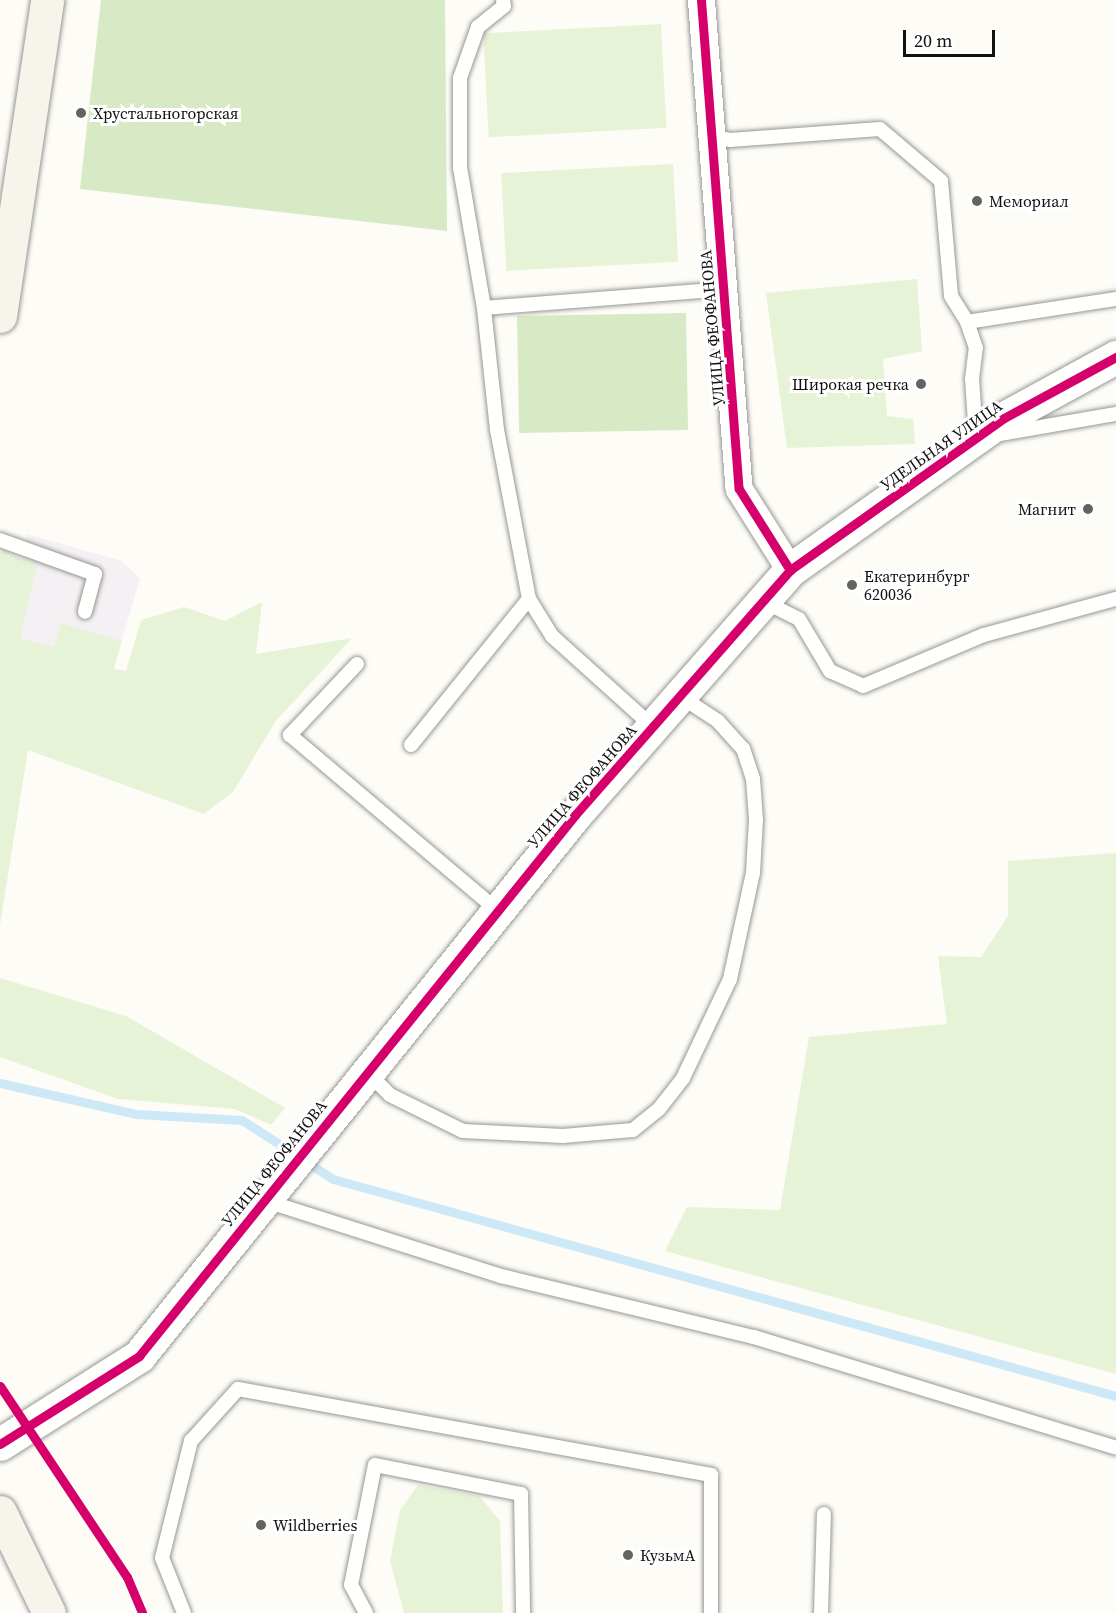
<!DOCTYPE html>
<html>
<head>
<meta charset="utf-8">
<style>
	body { margin:0 }
	#map { position:relative; width:1116px; height:1613px; overflow:hidden; background:#fdfcf7; font-family:"Source Serif 4",serif }
	div>[style] { position:absolute }
	.industrial>* { inset:0; background:#f5f0f3 }
	.green>* { inset:0; background:#e7f3d7; transform-origin:0 0 }
	.forest>* { inset:0; background:#d8eac5; transform-origin:0 0 }
	.stream>* { height:9px; margin:-4.5px; padding:0 4.5px; transform-origin:4.5px; border-radius:4.5px; background:#cde8f7 }
	.roads { filter:drop-shadow(0 0 2px #979795) drop-shadow(0 0 2px #979795) }
	.service>* { height:14px; margin:-7px; padding:0 7px; transform-origin:7px; border-radius:7px; background:#fffffe }
	.minor>* { height:27px; margin:-13.5px; padding:0 13.5px; transform-origin:13.5px; border-radius:13.5px; background:#fffffe }
	.tertiary>* { height:33px; margin:-16.5px; padding:0 16.5px; transform-origin:16.5px; border-radius:16.5px; background:#fffffe }
	.secondary>* { height:33px; margin:-16.5px; padding:0 16.5px; transform-origin:16.5px; border-radius:16.5px; background:#f6f4eb }
	.cycleway>* { height:9px; margin:-4.5px; padding:0 4.5px; transform-origin:4.5px; border-radius:4.5px; background:#d6006c }
	.dots>* { width:16px; height:16px; translate:-50% -50%; box-sizing:border-box; border:3px solid #fff; border-radius:50% }
	span { translate:-50% -50%; white-space:nowrap; text-align:center; line-height:1.15; -webkit-text-stroke:6px #fff; paint-order:stroke }
	.poi-label { font-size:16px; color:#111 }
	.left { translate:0 -50%; text-align:left }
	.right { translate:-100% -50%; text-align:right }
	.street-label { font-size:16px; color:#111 }
	.scale { position:absolute; left:903px; top:30px; width:92px; height:27px; box-sizing:border-box; border:3px solid #111; border-top:0; padding-left:8px; font-size:18px; line-height:21px; white-space:nowrap; color:#111; -webkit-text-stroke:4px #fff; paint-order:stroke }
</style>
</head>
<body>
<div id="map">
	<div class="industrial">
		<div style="clip-path:polygon(27px 534px,122px 561px,140px 579px,94px 732px,0 692px)"></div>
	</div>
	<div class="green">
		<div style="left:661px;top:24px;width:104px;height:178px;rotate:87deg"></div>
		<div style="left:673px;top:164px;width:98px;height:172px;rotate:87deg"></div>
		<div style="clip-path:polygon(917px 279px,922px 351px,883px 359px,887px 416px,913px 419px,915px 444px,787px 448px,766px 293px)"></div>
		<div style="clip-path:polygon(4px 550px,37px 566px,20px 638px,54px 647px,61px 623px,122px 641px,114px 669px,126px 671px,141px 620px,184px 607px,225px 621px,262px 602px,256px 654px,352px 638px,275px 722px,233px 792px,204px 814px,28px 750px,0 925px,0 553px)"></div>
		<div style="clip-path:polygon(1116px 853px,1116px 1374px,665px 1251px,687px 1207px,780px 1210px,809px 1037px,947px 1024px,938px 956px,981px 957px,1008px 916px,1008px 861px)"></div>
		<div style="clip-path:polygon(0 978px,126px 1016px,285px 1108px,271px 1125px,235px 1109px,118px 1099px,0 1057px)"></div>
		<div style="clip-path:polygon(418px 1485px,479px 1496px,500px 1521px,503px 1613px,404px 1613px,390px 1561px,400px 1510px)"></div>
	</div>
	<div class="forest">
		<div style="clip-path:polygon(101px 0,445px 0,447px 231px,80px 189px)"></div>
		<div style="left:686px;top:313px;width:117px;height:169px;rotate:89deg"></div>
	</div>
	<div class="stream">
		<div style="left:0;top:1083px;width:139px;rotate:12.8deg"></div>
		<div style="left:136px;top:1114px;width:106px;rotate:3.2deg"></div>
		<div style="left:242px;top:1120px;width:108px;rotate:33deg"></div>
		<div style="left:333px;top:1179px;width:813px;rotate:15.49deg"></div>
	</div>
	<div class="roads">
		<div class="service">
			<div style="left:710px;top:136px;width:20px;rotate:11deg"></div>
			<div style="left:730px;top:140px;width:150px;rotate:-4.2deg"></div>
			<div style="left:880px;top:129px;width:80px;rotate:40.4deg"></div>
			<div style="left:941px;top:181px;width:115px;rotate:85deg"></div>
			<div style="left:951px;top:296px;width:31px;rotate:58deg"></div>
			<div style="left:484px;top:308px;width:242px;rotate:-4.5deg"></div>
			<div style="left:994px;top:435px;width:124px;rotate:-9.8deg"></div>
			<div style="left:976px;top:437px;width:58px;rotate:-93.9deg"></div>
			<div style="left:972px;top:379px;width:31px;rotate:-83deg"></div>
			<div style="left:976px;top:348px;width:28px;rotate:-109deg"></div>
			<div style="left:967px;top:322px;width:151px;rotate:-8.8deg"></div>
			<div style="left:0;top:540px;width:101px;rotate:19.7deg"></div>
			<div style="left:95px;top:574px;width:39px;rotate:105deg"></div>
			<div style="left:529px;top:599px;width:44px;rotate:58.1deg"></div>
			<div style="left:552px;top:636px;width:136px;rotate:42deg"></div>
			<div style="left:763px;top:601px;width:40px;rotate:26.6deg"></div>
			<div style="left:799px;top:619px;width:61px;rotate:59.2deg"></div>
			<div style="left:830px;top:671px;width:36px;rotate:24deg"></div>
			<div style="left:863px;top:686px;width:131px;rotate:-22.9deg"></div>
			<div style="left:984px;top:635px;width:137px;rotate:-15.3deg"></div>
			<div style="left:357px;top:664px;width:98px;rotate:133.3deg"></div>
			<div style="left:290px;top:735px;width:272px;rotate:40.2deg"></div>
			<div style="left:411px;top:745px;width:188px;rotate:-51.1deg"></div>
			<div style="left:529px;top:599px;width:172px;rotate:-100.7deg"></div>
			<div style="left:497px;top:430px;width:123px;rotate:-96.1deg"></div>
			<div style="left:484px;top:308px;width:143px;rotate:-99.7deg"></div>
			<div style="left:460px;top:167px;width:89px;rotate:-90deg"></div>
			<div style="left:460px;top:78px;width:54px;rotate:-70.6deg"></div>
			<div style="left:478px;top:27px;width:33px;rotate:-39deg"></div>
			<div style="left:504px;top:6px;width:6px;rotate:-99deg"></div>
			<div style="left:368px;top:1073px;width:31px;rotate:45deg"></div>
			<div style="left:390px;top:1095px;width:81px;rotate:26.3deg"></div>
			<div style="left:463px;top:1131px;width:100px;rotate:2.9deg"></div>
			<div style="left:563px;top:1136px;width:70px;rotate:-4.9deg"></div>
			<div style="left:633px;top:1130px;width:33px;rotate:-39deg"></div>
			<div style="left:659px;top:1109px;width:39px;rotate:-52deg"></div>
			<div style="left:683px;top:1078px;width:110px;rotate:-64.6deg"></div>
			<div style="left:730px;top:979px;width:108px;rotate:-77.8deg"></div>
			<div style="left:753px;top:873px;width:53px;rotate:-86.8deg"></div>
			<div style="left:756px;top:820px;width:41px;rotate:-94.2deg"></div>
			<div style="left:753px;top:779px;width:32px;rotate:-108deg"></div>
			<div style="left:743px;top:749px;width:38px;rotate:-132deg"></div>
			<div style="left:718px;top:721px;width:45px;rotate:-146.7deg"></div>
			<div style="left:266px;top:1201px;width:247px;rotate:17.7deg"></div>
			<div style="left:501px;top:1276px;width:260px;rotate:13.6deg"></div>
			<div style="left:754px;top:1337px;width:379px;rotate:17deg"></div>
			<div style="left:184px;top:1613px;width:59px;rotate:-111.8deg"></div>
			<div style="left:162px;top:1558px;width:121px;rotate:-76.1deg"></div>
			<div style="left:191px;top:1441px;width:70px;rotate:-47.9deg"></div>
			<div style="left:238px;top:1389px;width:481px;rotate:10.3deg"></div>
			<div style="left:711px;top:1475px;width:138px;rotate:90deg"></div>
			<div style="left:366px;top:1613px;width:32px;rotate:-118deg"></div>
			<div style="left:351px;top:1585px;width:122px;rotate:-78.7deg"></div>
			<div style="left:375px;top:1465px;width:149px;rotate:11.2deg"></div>
			<div style="left:521px;top:1494px;width:119px;rotate:89deg"></div>
			<div style="left:821px;top:1613px;width:99px;rotate:-88.3deg"></div>
		</div>
		<div class="minor">
			<div style="left:701px;top:0;width:490px;rotate:85.6deg"></div>
			<div style="left:739px;top:489px;width:96px;rotate:57.8deg"></div>
		</div>
		<div class="tertiary">
			<div style="left:0;top:1444px;width:165px;rotate:-32.3deg"></div>
			<div style="left:139px;top:1356px;width:695px;rotate:-51.13deg"></div>
			<div style="left:575px;top:815px;width:326px;rotate:-48.7deg"></div>
			<div style="left:790px;top:570px;width:262px;rotate:-35.4deg"></div>
			<div style="left:1004px;top:418px;width:128px;rotate:-28.6deg"></div>
		</div>
		<div class="secondary">
			<div style="left:0;top:316px;width:319px;rotate:-81.5deg"></div>
			<div style="left:0;top:1512px;width:112px;rotate:64.1deg"></div>
		</div>
	</div>
	<div class="cycleway">
		<div style="left:701px;top:0;width:490px;rotate:85.6deg"></div>
		<div style="left:739px;top:489px;width:96px;rotate:57.8deg"></div>
		<div style="left:0;top:1386px;width:229px;rotate:56.4deg"></div>
		<div style="left:127px;top:1577px;width:39px;rotate:67deg"></div>
		<div style="left:0;top:1444px;width:165px;rotate:-32.3deg"></div>
		<div style="left:139px;top:1356px;width:695px;rotate:-51.13deg"></div>
		<div style="left:575px;top:815px;width:326px;rotate:-48.7deg"></div>
		<div style="left:790px;top:570px;width:262px;rotate:-35.4deg"></div>
		<div style="left:1004px;top:418px;width:128px;rotate:-28.6deg"></div>
	</div>
	<div class="dots">
		<div style="left:81px;top:113px;background:#646362"></div>
		<div style="left:977px;top:201px;background:#646362"></div>
		<div style="left:921px;top:384px;background:#646362"></div>
		<div style="left:1088px;top:509px;background:#646362"></div>
		<div style="left:852px;top:585px;background:#646362"></div>
		<div style="left:261px;top:1525px;background:#646362"></div>
		<div style="left:628px;top:1555px;background:#646362"></div>
	</div>
	<div class="poi-label">
		<span class="left" style="left:93px;top:113px">Хрустальногорская</span>
		<span class="left" style="left:989px;top:201px">Мемориал</span>
		<span class="right" style="left:909px;top:384px">Широкая речка</span>
		<span class="right" style="left:1076px;top:509px">Магнит</span>
		<span class="left" style="left:864px;top:585px">Екатеринбург<br>620036</span>
		<span class="left" style="left:273px;top:1525px">Wildberries</span>
		<span class="left" style="left:640px;top:1555px">КузьмА</span>
	</div>
	<div class="street-label">
		<span style="left:712px;top:328px;rotate:-95deg">УЛИЦА ФЕОФАНОВА</span>
		<span style="left:941px;top:445px;rotate:-35deg">УДЕЛЬНАЯ УЛИЦА</span>
		<span style="left:582px;top:786px;rotate:-49deg">УЛИЦА ФЕОФАНОВА</span>
		<span style="left:274px;top:1163px;rotate:-51deg">УЛИЦА ФЕОФАНОВА</span>
	</div>
	<div class="scale">20 m</div>
</div>
</body>
</html>
